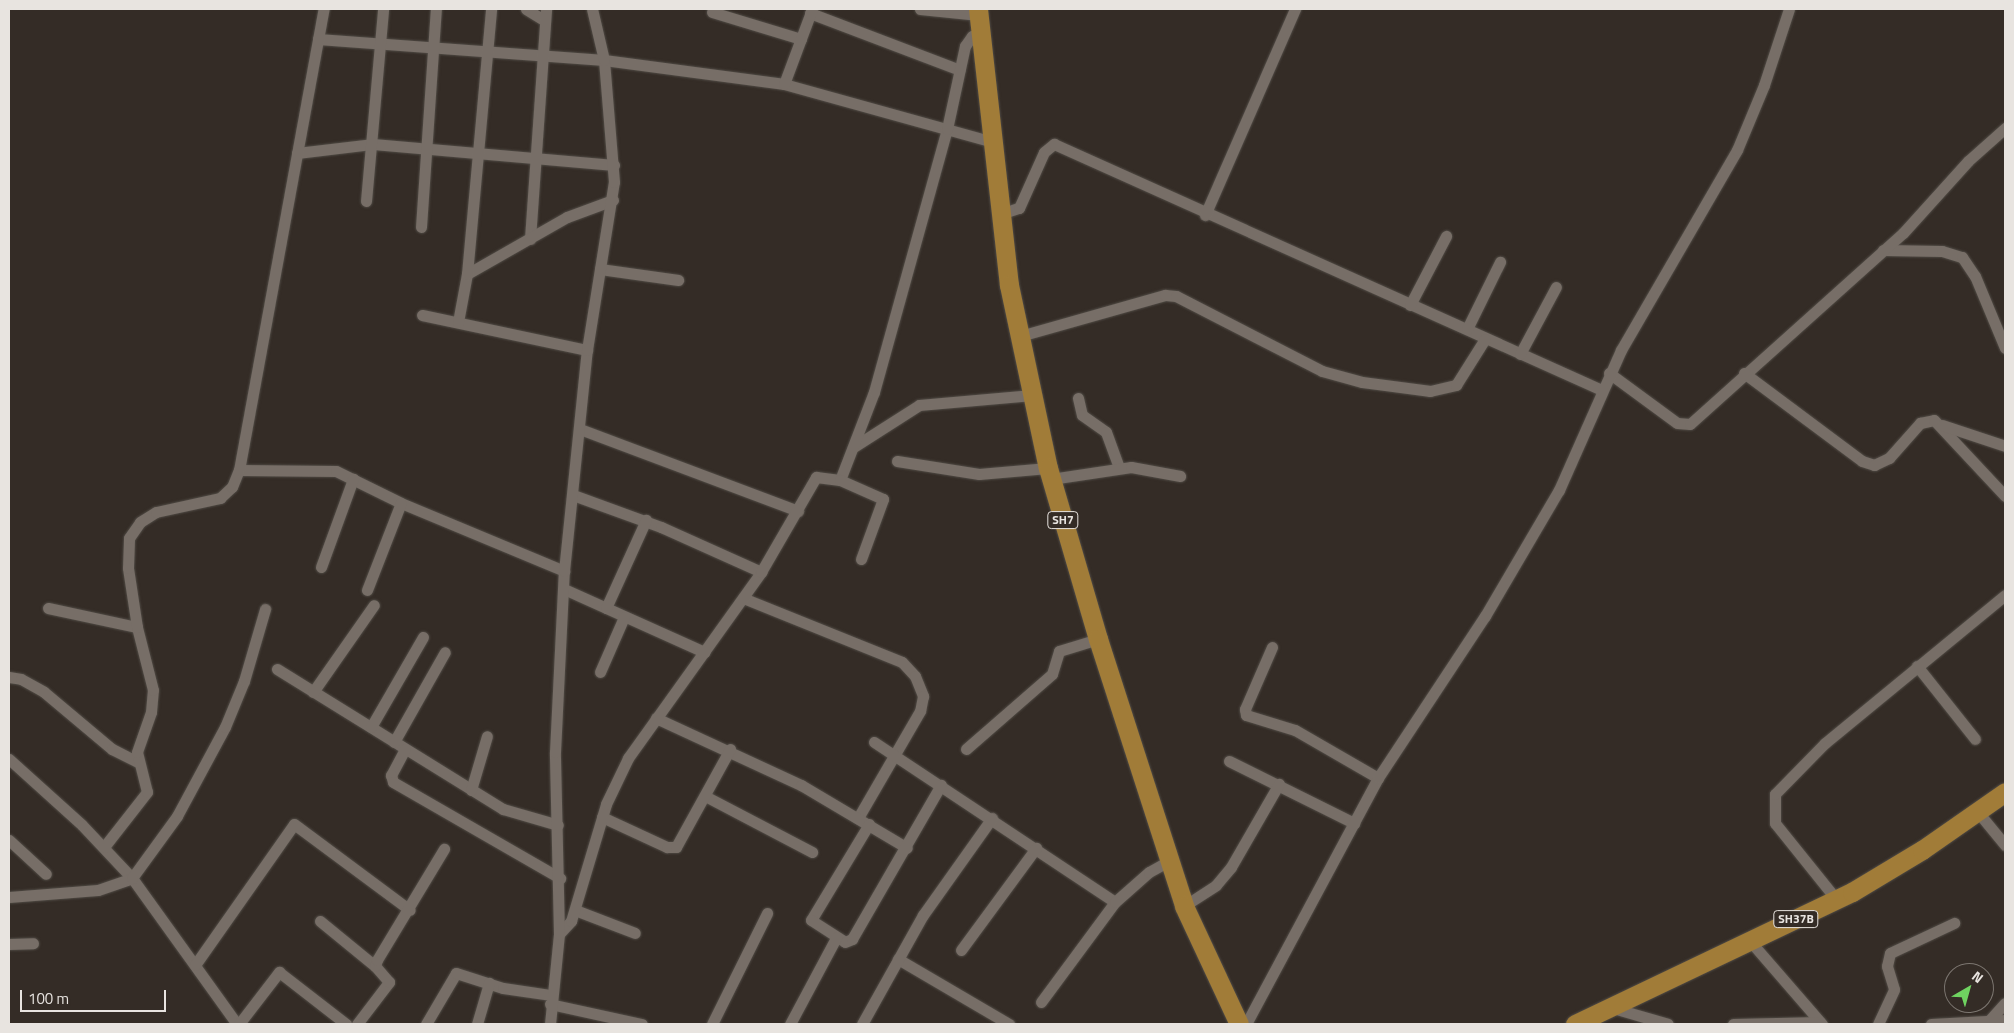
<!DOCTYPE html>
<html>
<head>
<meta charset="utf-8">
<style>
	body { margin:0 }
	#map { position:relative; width:2014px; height:1033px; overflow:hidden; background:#342c26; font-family:"Titillium Web",sans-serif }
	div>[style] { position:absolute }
	.roads { filter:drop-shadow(0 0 1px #504b45) drop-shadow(0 0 1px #504b45) }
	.minor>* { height:11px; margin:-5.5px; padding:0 5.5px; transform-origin:5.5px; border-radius:5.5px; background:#776e67 }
	.primary>* { height:19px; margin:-9.5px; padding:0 9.5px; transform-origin:9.5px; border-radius:9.5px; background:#a17c38 }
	span { translate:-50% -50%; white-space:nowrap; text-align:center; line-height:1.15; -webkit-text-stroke:4.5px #342c26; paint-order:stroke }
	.shield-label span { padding:1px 4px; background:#342c26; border:1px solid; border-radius:4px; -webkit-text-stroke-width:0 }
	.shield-label { font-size:12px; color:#e8e4e0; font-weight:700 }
	.frame { position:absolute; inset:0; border:10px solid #e8e4e0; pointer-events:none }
	.north { position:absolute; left:1944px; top:963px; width:50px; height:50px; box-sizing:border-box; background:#342c26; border:1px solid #7c7670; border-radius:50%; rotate:38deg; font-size:14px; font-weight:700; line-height:20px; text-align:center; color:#e8e4e0 }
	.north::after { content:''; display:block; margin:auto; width:18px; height:22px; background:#6fd360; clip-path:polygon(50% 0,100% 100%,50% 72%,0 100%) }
	.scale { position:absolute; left:20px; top:990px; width:146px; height:22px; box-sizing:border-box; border:2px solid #e8e4e0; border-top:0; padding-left:6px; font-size:15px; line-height:18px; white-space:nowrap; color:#e8e4e0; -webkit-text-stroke:4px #342c26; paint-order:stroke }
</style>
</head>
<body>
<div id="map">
	<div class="roads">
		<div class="minor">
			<div style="left:526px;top:9px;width:22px;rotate:32deg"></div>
			<div style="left:920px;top:9px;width:59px;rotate:5.8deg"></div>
			<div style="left:712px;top:12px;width:93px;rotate:16.9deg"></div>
			<div style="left:810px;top:13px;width:160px;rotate:20.8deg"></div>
			<div style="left:318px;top:39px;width:287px;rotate:4.2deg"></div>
			<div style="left:604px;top:60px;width:182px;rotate:7.6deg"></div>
			<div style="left:784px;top:84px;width:217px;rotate:15.5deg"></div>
			<div style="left:784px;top:84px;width:80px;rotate:-69.5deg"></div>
			<div style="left:297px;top:153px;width:77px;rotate:-6.8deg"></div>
			<div style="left:373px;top:144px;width:242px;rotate:5deg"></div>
			<div style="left:366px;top:201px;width:193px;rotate:-84.9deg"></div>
			<div style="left:1000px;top:214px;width:20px;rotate:-18deg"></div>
			<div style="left:1019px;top:208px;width:61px;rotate:-65.9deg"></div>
			<div style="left:1044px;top:152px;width:13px;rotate:-39deg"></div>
			<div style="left:1054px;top:144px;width:601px;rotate:24.18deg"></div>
			<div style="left:1205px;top:215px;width:225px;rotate:-66.4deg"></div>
			<div style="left:421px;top:227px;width:219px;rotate:-86.1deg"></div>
			<div style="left:530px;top:239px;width:231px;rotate:-86deg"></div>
			<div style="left:1883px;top:250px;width:59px;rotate:1deg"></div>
			<div style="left:1942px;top:251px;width:21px;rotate:17deg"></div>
			<div style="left:1962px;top:257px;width:23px;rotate:56deg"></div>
			<div style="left:1975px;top:276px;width:78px;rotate:67.4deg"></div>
			<div style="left:600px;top:269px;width:79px;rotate:8deg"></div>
			<div style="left:467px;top:274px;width:115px;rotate:-29.7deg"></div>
			<div style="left:567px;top:217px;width:49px;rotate:-20.3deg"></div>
			<div style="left:1410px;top:305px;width:78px;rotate:-62.4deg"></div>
			<div style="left:422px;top:315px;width:169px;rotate:12deg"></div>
			<div style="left:458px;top:322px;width:49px;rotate:-79.4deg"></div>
			<div style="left:467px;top:274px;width:266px;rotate:-84.8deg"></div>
			<div style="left:1467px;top:329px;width:75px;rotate:-63.8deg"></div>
			<div style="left:1020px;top:336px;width:151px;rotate:-15.8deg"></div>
			<div style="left:1165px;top:295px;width:11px;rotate:5deg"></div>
			<div style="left:1176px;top:296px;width:164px;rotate:27.2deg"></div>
			<div style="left:1322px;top:371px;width:41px;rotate:15.4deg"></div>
			<div style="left:1362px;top:382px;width:69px;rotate:7.5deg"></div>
			<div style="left:1430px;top:391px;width:27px;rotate:-13deg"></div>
			<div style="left:1456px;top:385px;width:54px;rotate:-57.8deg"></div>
			<div style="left:1520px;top:354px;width:76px;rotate:-61.8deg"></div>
			<div style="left:1609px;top:373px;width:84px;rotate:36.3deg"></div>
			<div style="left:1677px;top:423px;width:13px;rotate:4deg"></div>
			<div style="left:1690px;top:424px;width:286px;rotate:-41.9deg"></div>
			<div style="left:1903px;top:233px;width:97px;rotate:-47.9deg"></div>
			<div style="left:1968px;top:161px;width:50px;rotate:-41.7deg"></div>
			<div style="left:1744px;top:373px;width:147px;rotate:36.7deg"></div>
			<div style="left:1862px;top:461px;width:13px;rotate:18deg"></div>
			<div style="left:1874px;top:465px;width:17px;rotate:-25deg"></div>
			<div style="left:1889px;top:458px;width:47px;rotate:-48.5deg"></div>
			<div style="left:1920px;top:423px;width:14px;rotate:-12deg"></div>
			<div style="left:1934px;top:420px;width:104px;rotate:46.9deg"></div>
			<div style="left:1078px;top:398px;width:17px;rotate:77deg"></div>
			<div style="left:1082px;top:415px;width:29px;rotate:35deg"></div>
			<div style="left:1106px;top:432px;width:38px;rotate:70deg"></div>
			<div style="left:1942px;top:425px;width:66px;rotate:18.4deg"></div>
			<div style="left:580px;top:429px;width:233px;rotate:20.6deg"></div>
			<div style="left:855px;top:446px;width:76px;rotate:-32.6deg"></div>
			<div style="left:919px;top:405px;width:114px;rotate:-5deg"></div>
			<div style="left:897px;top:461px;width:83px;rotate:9deg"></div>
			<div style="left:979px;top:474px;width:69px;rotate:-5deg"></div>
			<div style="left:239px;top:470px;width:97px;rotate:0.6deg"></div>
			<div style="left:336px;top:471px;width:72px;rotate:26.2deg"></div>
			<div style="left:401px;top:503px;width:177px;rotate:22.6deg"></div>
			<div style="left:1051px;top:479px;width:81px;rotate:-8.5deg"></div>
			<div style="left:1131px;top:467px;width:50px;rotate:10.4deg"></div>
			<div style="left:840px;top:480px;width:94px;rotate:-68.9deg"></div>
			<div style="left:874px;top:392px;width:273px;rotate:-74.5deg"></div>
			<div style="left:947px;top:129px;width:85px;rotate:-77.8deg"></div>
			<div style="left:965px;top:46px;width:12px;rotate:-55deg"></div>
			<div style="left:972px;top:36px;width:11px;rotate:-22deg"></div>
			<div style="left:573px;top:495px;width:94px;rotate:20deg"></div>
			<div style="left:661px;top:527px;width:110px;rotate:24.2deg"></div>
			<div style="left:321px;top:567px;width:94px;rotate:-70deg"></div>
			<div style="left:564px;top:589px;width:154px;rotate:24.2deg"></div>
			<div style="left:367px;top:590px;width:93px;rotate:-68.7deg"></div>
			<div style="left:743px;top:598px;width:171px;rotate:21.9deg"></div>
			<div style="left:902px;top:662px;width:19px;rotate:47deg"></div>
			<div style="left:915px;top:676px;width:22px;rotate:68deg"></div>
			<div style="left:923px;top:696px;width:15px;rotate:101deg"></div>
			<div style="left:920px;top:711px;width:124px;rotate:120.1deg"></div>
			<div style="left:48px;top:608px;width:91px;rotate:12.1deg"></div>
			<div style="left:606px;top:608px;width:97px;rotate:-65.6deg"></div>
			<div style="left:1272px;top:647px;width:68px;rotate:113.5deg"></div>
			<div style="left:1245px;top:709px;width:6px;rotate:81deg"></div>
			<div style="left:1246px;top:715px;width:51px;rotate:17deg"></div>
			<div style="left:1295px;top:730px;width:96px;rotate:30deg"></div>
			<div style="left:1917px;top:666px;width:93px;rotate:51.5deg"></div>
			<div style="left:277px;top:669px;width:266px;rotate:31.8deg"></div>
			<div style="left:503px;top:809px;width:57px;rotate:16.2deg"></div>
			<div style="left:600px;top:672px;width:60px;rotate:-66.4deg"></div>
			<div style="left:9px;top:677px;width:12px;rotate:9deg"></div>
			<div style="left:21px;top:679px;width:26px;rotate:29deg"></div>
			<div style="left:44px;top:692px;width:89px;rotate:40deg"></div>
			<div style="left:112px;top:749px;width:28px;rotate:27deg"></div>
			<div style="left:313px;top:692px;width:106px;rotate:-55deg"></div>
			<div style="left:656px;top:718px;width:160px;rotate:24.8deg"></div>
			<div style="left:801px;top:785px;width:123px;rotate:30.7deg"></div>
			<div style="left:371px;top:727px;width:104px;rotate:-60deg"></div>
			<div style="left:394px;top:742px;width:103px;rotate:-60.5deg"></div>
			<div style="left:874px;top:742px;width:289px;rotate:33.6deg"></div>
			<div style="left:405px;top:749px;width:30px;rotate:118deg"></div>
			<div style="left:391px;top:775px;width:7px;rotate:74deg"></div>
			<div style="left:393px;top:782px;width:193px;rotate:29.9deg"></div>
			<div style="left:966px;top:749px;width:114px;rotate:-41.1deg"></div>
			<div style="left:1052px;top:674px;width:24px;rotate:-73deg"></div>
			<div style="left:1059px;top:651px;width:41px;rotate:-17.1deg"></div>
			<div style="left:9px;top:759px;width:98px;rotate:42.1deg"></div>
			<div style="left:82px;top:825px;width:73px;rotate:46.7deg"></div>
			<div style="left:132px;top:878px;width:180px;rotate:54.3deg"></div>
			<div style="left:1229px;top:761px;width:140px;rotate:26.4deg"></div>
			<div style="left:471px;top:790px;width:56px;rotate:-73.5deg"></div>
			<div style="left:705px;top:796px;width:121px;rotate:27.6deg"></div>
			<div style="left:1977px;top:811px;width:44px;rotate:50.5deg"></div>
			<div style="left:602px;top:817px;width:72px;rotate:24.8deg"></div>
			<div style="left:667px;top:847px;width:9px"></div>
			<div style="left:676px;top:847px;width:112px;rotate:-61.1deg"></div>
			<div style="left:869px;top:824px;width:112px;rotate:121.1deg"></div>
			<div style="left:811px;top:920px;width:40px;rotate:32.9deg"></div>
			<div style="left:845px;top:942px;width:8px;rotate:-23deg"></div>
			<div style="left:852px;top:939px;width:178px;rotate:-60deg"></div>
			<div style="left:9px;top:840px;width:50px;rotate:42.6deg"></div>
			<div style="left:104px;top:847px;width:70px;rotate:-52deg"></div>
			<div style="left:147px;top:792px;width:41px;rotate:-104deg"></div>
			<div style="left:137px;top:752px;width:42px;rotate:-70.7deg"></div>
			<div style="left:151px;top:712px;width:22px;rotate:-85deg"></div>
			<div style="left:153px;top:690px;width:65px;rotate:-104.3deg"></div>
			<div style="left:137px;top:627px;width:60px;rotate:-98.7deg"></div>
			<div style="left:128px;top:568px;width:30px;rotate:-88deg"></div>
			<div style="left:129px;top:538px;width:19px;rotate:-55deg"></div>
			<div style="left:140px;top:522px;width:19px;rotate:-32deg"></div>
			<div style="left:156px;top:512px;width:66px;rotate:-12.3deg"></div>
			<div style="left:220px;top:498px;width:16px;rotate:-43deg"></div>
			<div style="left:232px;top:487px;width:18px;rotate:-68deg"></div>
			<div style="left:239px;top:470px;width:469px;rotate:-79.6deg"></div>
			<div style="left:9px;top:897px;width:89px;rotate:-4.5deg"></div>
			<div style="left:98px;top:890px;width:36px;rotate:-19deg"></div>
			<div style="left:132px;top:878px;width:77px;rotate:-54deg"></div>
			<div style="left:177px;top:816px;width:101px;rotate:-61.7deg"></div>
			<div style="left:225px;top:727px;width:50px;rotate:-67.6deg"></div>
			<div style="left:244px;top:681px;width:75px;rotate:-73.7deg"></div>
			<div style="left:1836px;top:899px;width:97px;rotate:-128.8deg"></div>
			<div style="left:1775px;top:823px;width:29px;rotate:-90deg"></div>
			<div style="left:1775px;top:794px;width:71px;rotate:-45.6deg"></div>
			<div style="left:1825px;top:743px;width:233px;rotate:-39.4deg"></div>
			<div style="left:1184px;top:906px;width:38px;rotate:-33deg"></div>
			<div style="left:1216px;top:885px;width:23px;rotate:-50deg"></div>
			<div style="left:1231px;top:867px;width:96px;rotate:-60deg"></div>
			<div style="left:575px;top:910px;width:64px;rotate:21deg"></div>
			<div style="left:320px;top:921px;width:71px;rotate:39.3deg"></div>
			<div style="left:559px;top:934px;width:18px;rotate:-47deg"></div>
			<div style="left:571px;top:921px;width:122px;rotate:-73.3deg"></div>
			<div style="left:606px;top:804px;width:51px;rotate:-64.4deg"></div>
			<div style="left:628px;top:758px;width:229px;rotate:-54.4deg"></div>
			<div style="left:761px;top:572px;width:110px;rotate:-59.9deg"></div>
			<div style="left:816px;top:477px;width:24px;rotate:7deg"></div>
			<div style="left:840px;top:480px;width:47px;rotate:23.8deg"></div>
			<div style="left:883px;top:499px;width:64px;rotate:110.1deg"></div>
			<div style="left:1750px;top:941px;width:110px;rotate:49.1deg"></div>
			<div style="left:9px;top:944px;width:24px;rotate:-2deg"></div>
			<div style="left:961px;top:950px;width:127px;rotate:-53.7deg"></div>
			<div style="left:898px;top:959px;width:129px;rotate:30.4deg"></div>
			<div style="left:195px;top:965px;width:172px;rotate:-54.9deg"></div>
			<div style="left:294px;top:824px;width:144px;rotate:36.6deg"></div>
			<div style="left:1041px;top:1002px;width:124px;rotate:-53.5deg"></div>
			<div style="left:1115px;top:902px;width:45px;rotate:-41.4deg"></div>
			<div style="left:1149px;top:872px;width:23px;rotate:-29deg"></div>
			<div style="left:550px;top:1004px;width:94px;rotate:12.3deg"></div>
			<div style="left:1613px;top:1008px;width:57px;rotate:16.2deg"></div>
			<div style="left:239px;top:1024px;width:66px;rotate:-52.4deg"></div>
			<div style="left:279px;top:972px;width:85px;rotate:37.8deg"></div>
			<div style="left:357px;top:1024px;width:53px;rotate:-52.7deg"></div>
			<div style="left:389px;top:982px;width:21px;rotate:-131deg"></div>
			<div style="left:375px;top:966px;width:6px;rotate:-72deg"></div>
			<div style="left:377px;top:960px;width:130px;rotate:-58.9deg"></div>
			<div style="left:426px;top:1024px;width:59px;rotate:-59.5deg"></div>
			<div style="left:456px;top:973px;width:49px;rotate:17.7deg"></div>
			<div style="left:503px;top:988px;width:49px;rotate:8.3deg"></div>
			<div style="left:477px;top:1024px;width:43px;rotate:-73.7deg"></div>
			<div style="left:550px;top:1024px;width:90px;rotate:-84.3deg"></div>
			<div style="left:559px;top:934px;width:182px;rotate:-91.3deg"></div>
			<div style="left:555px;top:752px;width:181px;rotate:-87.2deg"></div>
			<div style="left:564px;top:571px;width:222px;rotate:-84.1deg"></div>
			<div style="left:587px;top:350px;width:170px;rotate:-80.9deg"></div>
			<div style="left:614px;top:182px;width:122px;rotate:-94.7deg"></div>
			<div style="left:604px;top:60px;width:52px;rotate:-103.2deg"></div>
			<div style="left:712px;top:1024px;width:124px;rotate:-63.6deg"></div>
			<div style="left:790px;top:1024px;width:98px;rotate:-61.9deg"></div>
			<div style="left:862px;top:1024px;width:125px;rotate:-60.8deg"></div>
			<div style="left:923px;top:915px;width:119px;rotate:-54.6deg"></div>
			<div style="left:1246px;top:1024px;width:279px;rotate:-61.8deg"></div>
			<div style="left:1378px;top:778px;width:194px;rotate:-56.6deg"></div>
			<div style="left:1485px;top:616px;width:146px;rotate:-59.6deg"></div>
			<div style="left:1559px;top:490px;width:153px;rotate:-66.1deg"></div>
			<div style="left:1621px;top:350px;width:231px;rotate:-59.9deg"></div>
			<div style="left:1737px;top:150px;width:70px;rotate:-67.4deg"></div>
			<div style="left:1764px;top:85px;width:80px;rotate:-71.8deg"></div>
			<div style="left:1733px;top:1024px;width:87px;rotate:-1.3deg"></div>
			<div style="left:1878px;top:1024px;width:38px;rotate:-65deg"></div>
			<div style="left:1894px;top:989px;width:24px;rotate:-107deg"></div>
			<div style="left:1887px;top:966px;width:13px;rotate:-77deg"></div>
			<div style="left:1890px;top:953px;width:71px;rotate:-25.1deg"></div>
			<div style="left:1931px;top:1024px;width:74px;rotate:-3.1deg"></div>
			<div style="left:1986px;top:1024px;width:28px;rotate:-48deg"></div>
		</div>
		<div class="primary">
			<div style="left:978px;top:9px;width:278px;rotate:83.6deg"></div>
			<div style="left:1009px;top:285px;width:187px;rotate:78deg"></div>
			<div style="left:1048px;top:468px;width:178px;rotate:73.7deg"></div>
			<div style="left:1098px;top:639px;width:281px;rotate:72.1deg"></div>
			<div style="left:1184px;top:906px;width:130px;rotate:65deg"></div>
			<div style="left:1575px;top:1024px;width:307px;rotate:-25.5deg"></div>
			<div style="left:1852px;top:892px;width:82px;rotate:-31deg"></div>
			<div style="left:1922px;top:850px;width:101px;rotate:-34.9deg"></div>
		</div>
	</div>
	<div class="shield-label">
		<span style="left:1063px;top:520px">SH7</span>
		<span style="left:1796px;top:919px">SH37B</span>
	</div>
	<div class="frame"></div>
	<div class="north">N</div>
	<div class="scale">100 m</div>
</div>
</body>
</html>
